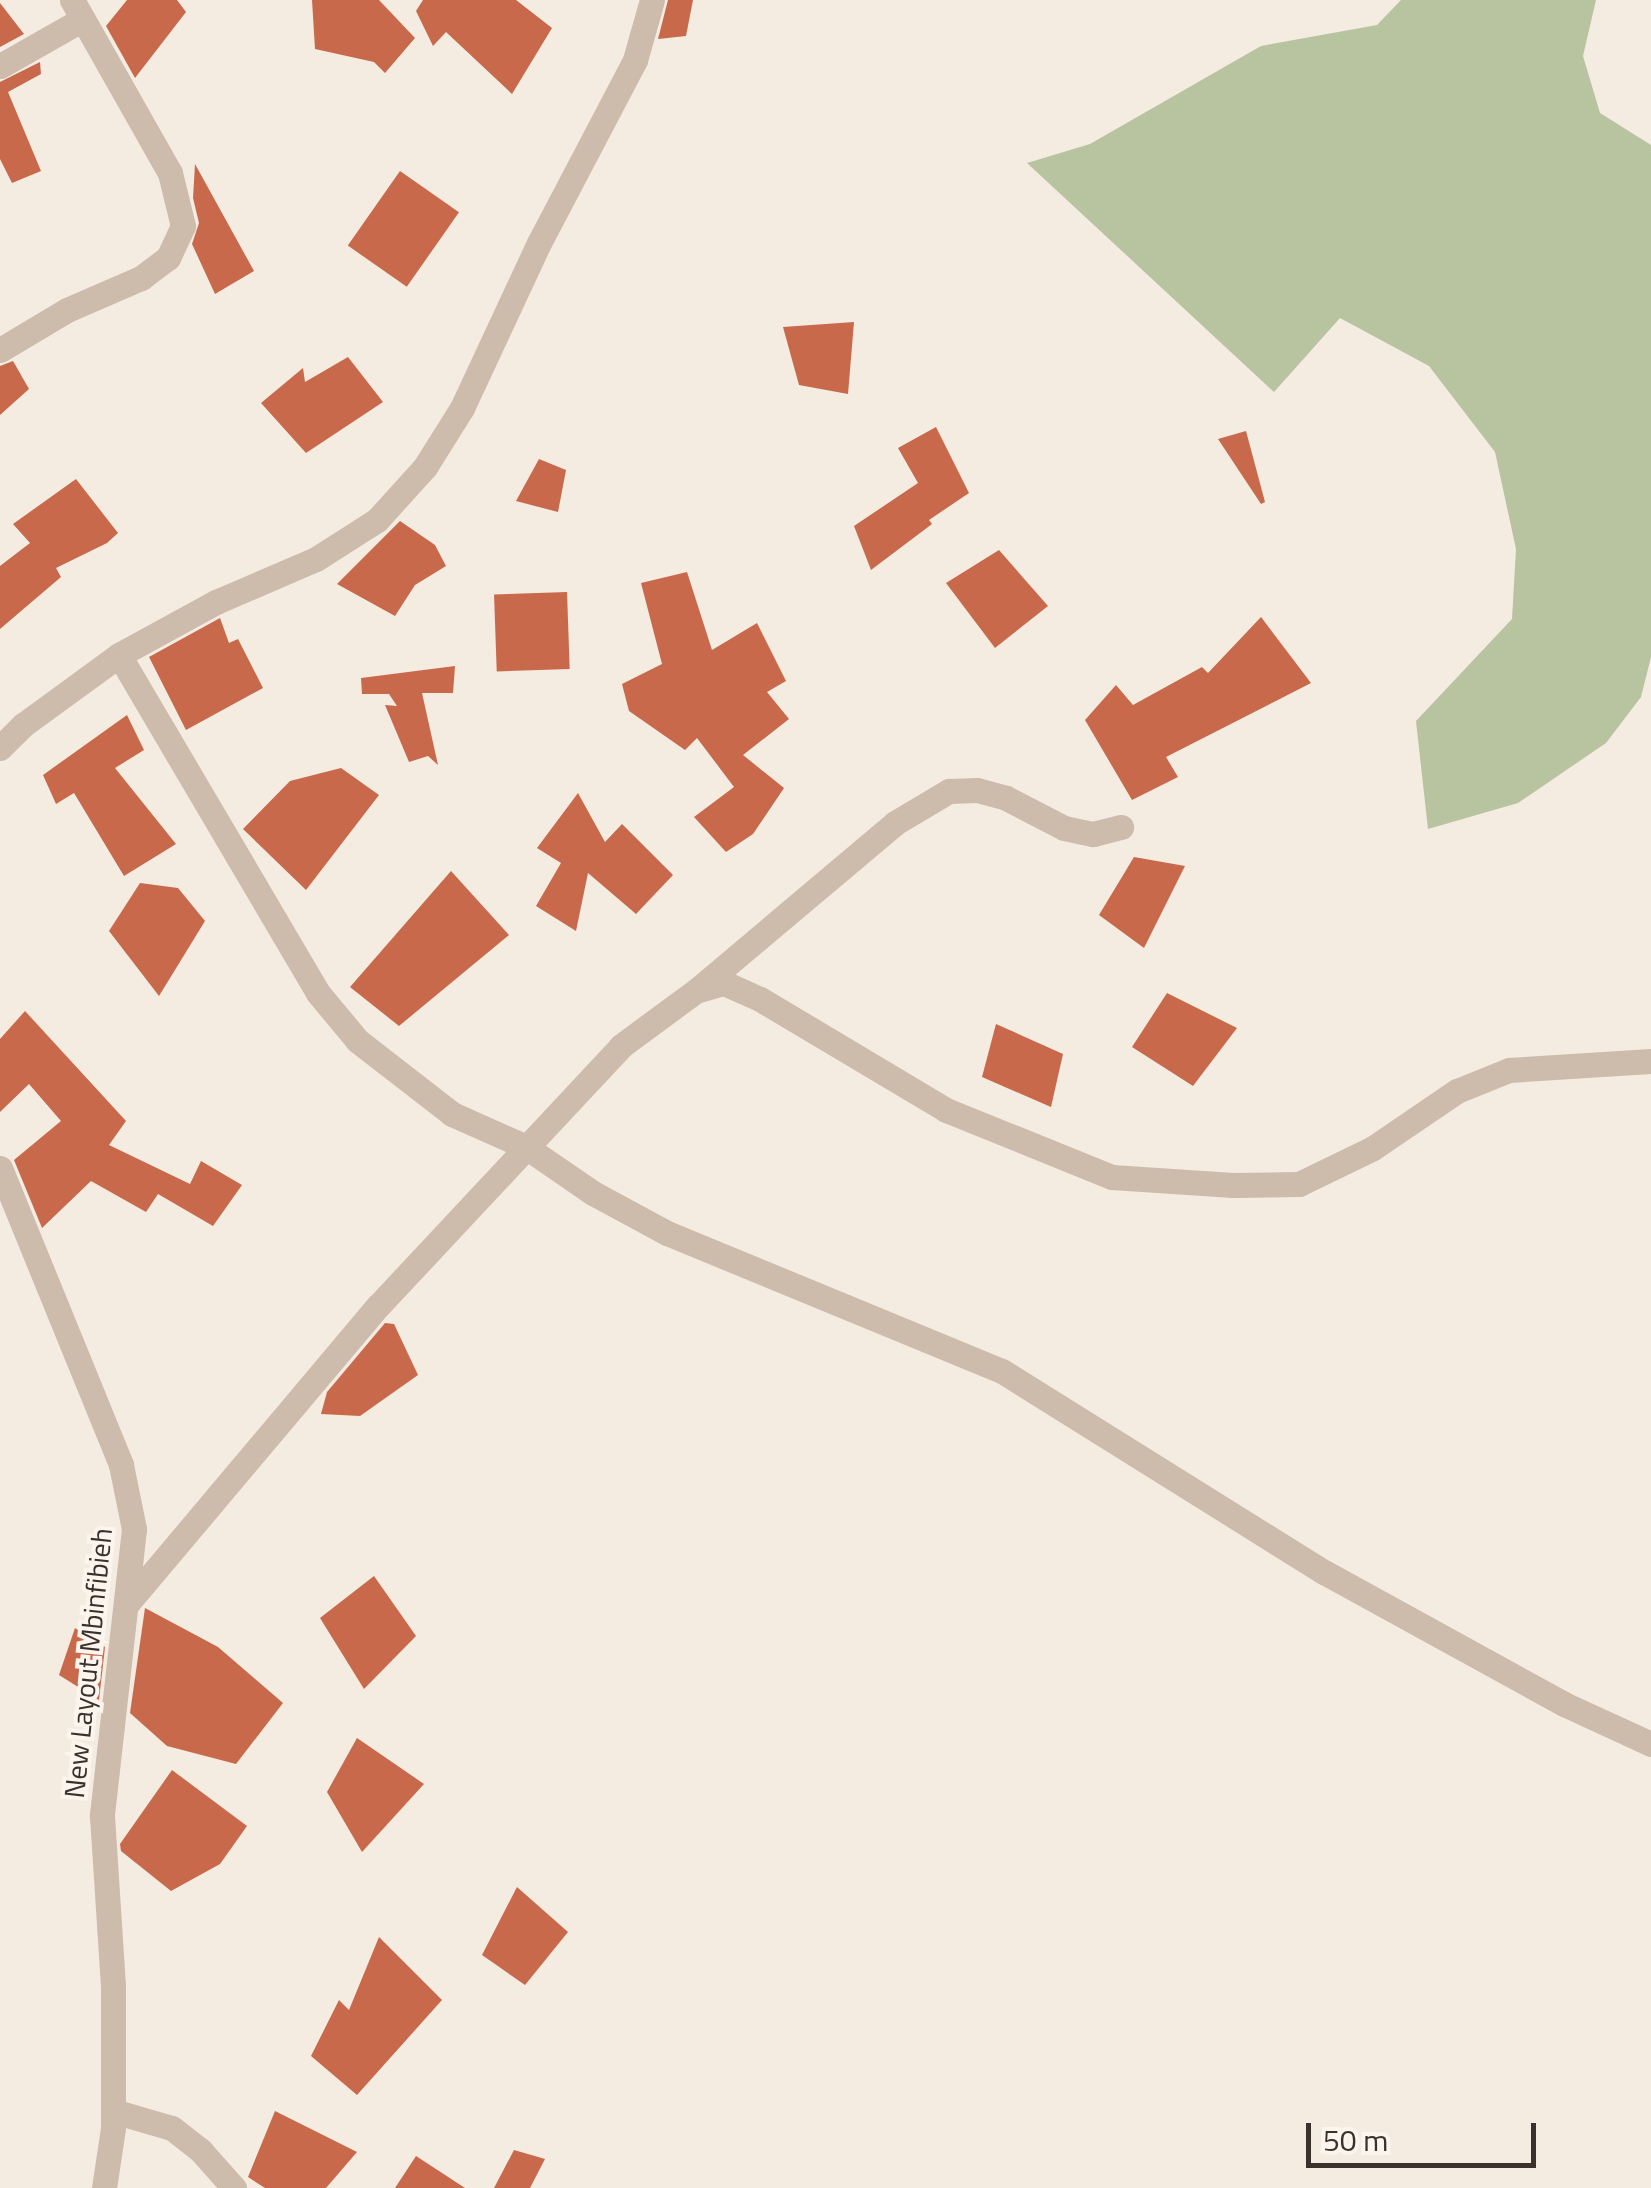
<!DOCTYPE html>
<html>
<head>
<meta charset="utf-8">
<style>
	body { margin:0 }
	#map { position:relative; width:1651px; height:2188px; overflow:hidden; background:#f4ebe1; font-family:"Titillium Web",sans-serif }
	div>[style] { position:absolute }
	.green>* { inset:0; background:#b8c4a0 }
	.building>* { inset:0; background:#c8694b; transform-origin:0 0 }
	.minor>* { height:25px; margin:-12.5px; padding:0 12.5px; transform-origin:12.5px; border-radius:12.5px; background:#cdbbac }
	span { translate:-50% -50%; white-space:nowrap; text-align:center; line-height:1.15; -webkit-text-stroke:8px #fbf5ee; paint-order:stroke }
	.street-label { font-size:28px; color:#3b302b }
	.scale { position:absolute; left:1306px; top:2123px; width:230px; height:45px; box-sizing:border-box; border:5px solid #3b302b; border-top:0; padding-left:12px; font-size:30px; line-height:35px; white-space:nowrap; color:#3b302b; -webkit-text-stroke:8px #fbf5ee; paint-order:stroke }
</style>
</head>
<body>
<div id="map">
	<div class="green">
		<div style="clip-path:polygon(1401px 0,1596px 0,1583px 56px,1600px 113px,1651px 145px,1651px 657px,1641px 697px,1606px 743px,1518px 803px,1428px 829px,1416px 721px,1512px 619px,1516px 549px,1495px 452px,1429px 366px,1340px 318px,1274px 392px,1027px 163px,1090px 144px,1261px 46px,1377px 25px)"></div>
	</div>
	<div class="building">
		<div style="clip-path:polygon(127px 0,177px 0,186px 12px,135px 78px,106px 26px)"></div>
		<div style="clip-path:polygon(312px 0,379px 0,415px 38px,385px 73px,374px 62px,315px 49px)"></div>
		<div style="clip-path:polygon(423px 0,516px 0,552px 28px,512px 94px,446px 32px,433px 46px,416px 11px)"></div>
		<div style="clip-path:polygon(668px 0,693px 0,686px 36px,658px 39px)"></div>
		<div style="clip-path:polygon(0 3px,24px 34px,0 47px)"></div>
		<div style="clip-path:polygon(40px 62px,41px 74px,8px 92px,41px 171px,12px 183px,0 159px,0 82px)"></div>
		<div style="clip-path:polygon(195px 164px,254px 271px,215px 294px,192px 244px,199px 223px,193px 198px)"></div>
		<div style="left:400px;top:171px;width:72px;height:91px;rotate:35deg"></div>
		<div style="clip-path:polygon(854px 322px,848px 394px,799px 385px,783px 327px)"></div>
		<div style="clip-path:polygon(348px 357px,383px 402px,306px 453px,261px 403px,303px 368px,305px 382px)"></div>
		<div style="clip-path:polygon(13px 361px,29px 389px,0 415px,0 366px)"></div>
		<div style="clip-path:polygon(936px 427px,969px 493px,929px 520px,932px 524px,871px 570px,854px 526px,918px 483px,898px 448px)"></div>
		<div style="clip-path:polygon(1246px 431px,1265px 502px,1261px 504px,1218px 439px)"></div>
		<div style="clip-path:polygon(539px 459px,566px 470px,558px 512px,516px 501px)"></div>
		<div style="clip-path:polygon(76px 479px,118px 533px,107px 543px,56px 568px,61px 577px,0 629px,0 566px,30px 543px,13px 524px)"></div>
		<div style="clip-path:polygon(400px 521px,435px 545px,446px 566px,415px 585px,395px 616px,337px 584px)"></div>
		<div style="clip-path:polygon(999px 550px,1048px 606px,995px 648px,946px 583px)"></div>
		<div style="clip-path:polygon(687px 572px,712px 650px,757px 623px,786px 681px,767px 692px,789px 719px,743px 755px,784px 788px,753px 834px,726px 852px,694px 817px,734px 787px,697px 738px,685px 750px,629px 711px,622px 684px,662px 664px,641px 583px)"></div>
		<div style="left:567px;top:592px;width:77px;height:73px;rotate:88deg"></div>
		<div style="clip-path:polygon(1261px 617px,1311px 683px,1166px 757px,1178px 777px,1132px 800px,1085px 720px,1116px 685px,1133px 705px,1202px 667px,1208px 673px)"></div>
		<div style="clip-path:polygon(220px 618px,229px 643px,238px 639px,263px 688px,186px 730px,149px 657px)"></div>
		<div style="clip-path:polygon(455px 666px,453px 693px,422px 693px,438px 765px,428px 756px,409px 762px,385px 705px,397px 706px,389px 694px,362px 694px,361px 678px)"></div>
		<div style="clip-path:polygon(127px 715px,144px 750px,115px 768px,176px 844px,124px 876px,74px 793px,56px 804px,43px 775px)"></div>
		<div style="clip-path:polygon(341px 768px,379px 795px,306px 890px,243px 829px,290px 781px)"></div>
		<div style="clip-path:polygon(578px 793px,605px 842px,622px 824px,673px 875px,636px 914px,588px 873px,576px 931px,536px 906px,561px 863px,537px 848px)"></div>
		<div style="clip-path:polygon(1134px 857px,1185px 866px,1144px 948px,1099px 915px)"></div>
		<div style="clip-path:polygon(451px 871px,509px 935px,399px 1026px,350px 987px)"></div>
		<div style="clip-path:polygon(140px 883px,178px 888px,205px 921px,159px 996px,109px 931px)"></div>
		<div style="clip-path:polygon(1167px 993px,1237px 1028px,1193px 1086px,1132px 1047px)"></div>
		<div style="clip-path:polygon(25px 1011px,126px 1121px,109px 1145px,190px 1184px,201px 1161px,242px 1185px,213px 1226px,158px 1194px,146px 1212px,91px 1181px,42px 1228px,14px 1160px,61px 1121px,29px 1084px,0 1112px,0 1039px)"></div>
		<div style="clip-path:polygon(996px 1024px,1063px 1054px,1051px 1107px,982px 1077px)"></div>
		<div style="clip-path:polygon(385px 1323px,394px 1324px,418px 1375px,360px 1416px,321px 1414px,327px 1392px)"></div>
		<div style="clip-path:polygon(374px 1576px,416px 1636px,364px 1689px,320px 1618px)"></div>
		<div style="clip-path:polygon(145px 1608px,218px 1647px,283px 1703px,236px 1764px,167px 1746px,130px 1713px)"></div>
		<div style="clip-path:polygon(75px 1628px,105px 1647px,99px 1700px,59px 1675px)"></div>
		<div style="clip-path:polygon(357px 1738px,424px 1784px,362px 1852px,327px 1792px)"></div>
		<div style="clip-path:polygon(172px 1770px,247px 1826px,220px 1864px,171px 1891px,121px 1851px,120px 1844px)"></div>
		<div style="clip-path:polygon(517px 1887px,568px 1932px,525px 1985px,482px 1955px)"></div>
		<div style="clip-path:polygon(379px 1937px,442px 2000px,357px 2095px,311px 2056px,339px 2000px,349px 2010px)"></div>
		<div style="clip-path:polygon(275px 2111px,357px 2152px,326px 2188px,265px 2188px,248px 2177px)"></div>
		<div style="clip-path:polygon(514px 2150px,545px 2159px,530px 2188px,494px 2188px)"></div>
		<div style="clip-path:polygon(416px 2156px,465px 2188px,395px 2188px)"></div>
	</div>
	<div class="minor">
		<div style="left:0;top:66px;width:95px;rotate:-29.5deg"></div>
		<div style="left:0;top:350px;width:78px;rotate:-30.8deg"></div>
		<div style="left:67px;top:310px;width:81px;rotate:-23.4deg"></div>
		<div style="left:141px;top:278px;width:34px;rotate:-37deg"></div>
		<div style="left:168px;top:258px;width:35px;rotate:-65deg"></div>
		<div style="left:183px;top:226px;width:55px;rotate:-103.8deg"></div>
		<div style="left:170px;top:173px;width:199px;rotate:-119.5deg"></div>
		<div style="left:119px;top:655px;width:392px;rotate:59.5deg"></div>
		<div style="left:318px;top:993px;width:62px;rotate:50.2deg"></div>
		<div style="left:358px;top:1041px;width:119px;rotate:37.8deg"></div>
		<div style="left:452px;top:1114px;width:81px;rotate:24deg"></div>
		<div style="left:526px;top:1147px;width:81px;rotate:34.5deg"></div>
		<div style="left:593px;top:1193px;width:84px;rotate:28.4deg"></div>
		<div style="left:667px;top:1233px;width:362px;rotate:22.4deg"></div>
		<div style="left:1002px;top:1371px;width:380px;rotate:32deg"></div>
		<div style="left:1324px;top:1572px;width:274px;rotate:28.8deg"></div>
		<div style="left:1564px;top:1704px;width:96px;rotate:24.7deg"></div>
		<div style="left:0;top:748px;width:33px;rotate:-45deg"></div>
		<div style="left:23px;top:725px;width:119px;rotate:-36.1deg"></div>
		<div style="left:119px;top:655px;width:111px;rotate:-28.7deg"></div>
		<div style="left:216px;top:602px;width:109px;rotate:-23.3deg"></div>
		<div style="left:316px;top:559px;width:72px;rotate:-32.6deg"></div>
		<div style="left:377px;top:520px;width:72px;rotate:-47.8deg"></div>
		<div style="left:425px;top:467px;width:70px;rotate:-57.9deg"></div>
		<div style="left:462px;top:408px;width:182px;rotate:-65deg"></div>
		<div style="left:539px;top:243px;width:207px;rotate:-62.3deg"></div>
		<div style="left:635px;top:60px;width:62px;rotate:-74.2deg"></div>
		<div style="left:699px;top:990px;width:26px;rotate:-16deg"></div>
		<div style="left:724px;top:983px;width:39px;rotate:24deg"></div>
		<div style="left:760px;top:999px;width:217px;rotate:30.8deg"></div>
		<div style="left:946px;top:1110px;width:179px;rotate:22deg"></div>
		<div style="left:1112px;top:1177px;width:121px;rotate:3.8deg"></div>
		<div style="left:1233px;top:1185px;width:66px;rotate:-0.9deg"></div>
		<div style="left:1299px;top:1184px;width:82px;rotate:-25.9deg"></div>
		<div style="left:1373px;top:1148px;width:102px;rotate:-34.2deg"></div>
		<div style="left:1457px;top:1091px;width:56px;rotate:-22deg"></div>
		<div style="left:1509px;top:1070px;width:142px;rotate:-3.6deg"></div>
		<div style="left:0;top:1168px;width:321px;rotate:67.8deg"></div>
		<div style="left:121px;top:1465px;width:65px;rotate:78.5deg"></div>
		<div style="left:134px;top:1529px;width:289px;rotate:96.4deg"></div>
		<div style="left:102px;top:1816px;width:169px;rotate:86.3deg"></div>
		<div style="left:113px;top:1985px;width:143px;rotate:90deg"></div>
		<div style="left:113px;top:2128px;width:61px;rotate:98.5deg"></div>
		<div style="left:126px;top:1605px;width:392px;rotate:-49.9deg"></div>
		<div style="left:379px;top:1305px;width:354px;rotate:-46.9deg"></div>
		<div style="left:621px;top:1046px;width:94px;rotate:-36.4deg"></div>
		<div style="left:697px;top:990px;width:259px;rotate:-40.1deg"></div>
		<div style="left:895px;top:823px;width:63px;rotate:-30.7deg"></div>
		<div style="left:949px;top:791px;width:28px;rotate:-2deg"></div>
		<div style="left:977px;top:790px;width:30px;rotate:15deg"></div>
		<div style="left:1006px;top:798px;width:65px;rotate:27.3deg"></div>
		<div style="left:1064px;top:828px;width:30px;rotate:12deg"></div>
		<div style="left:1093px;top:834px;width:29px;rotate:-14deg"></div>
		<div style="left:113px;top:2111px;width:61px;rotate:16.1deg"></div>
		<div style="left:172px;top:2128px;width:37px;rotate:38deg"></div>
		<div style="left:201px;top:2151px;width:50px;rotate:48.3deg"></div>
	</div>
	<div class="street-label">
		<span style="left:88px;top:1663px;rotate:-84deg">New Layout Mbinfibieh</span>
	</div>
	<div class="scale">50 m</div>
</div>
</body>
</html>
